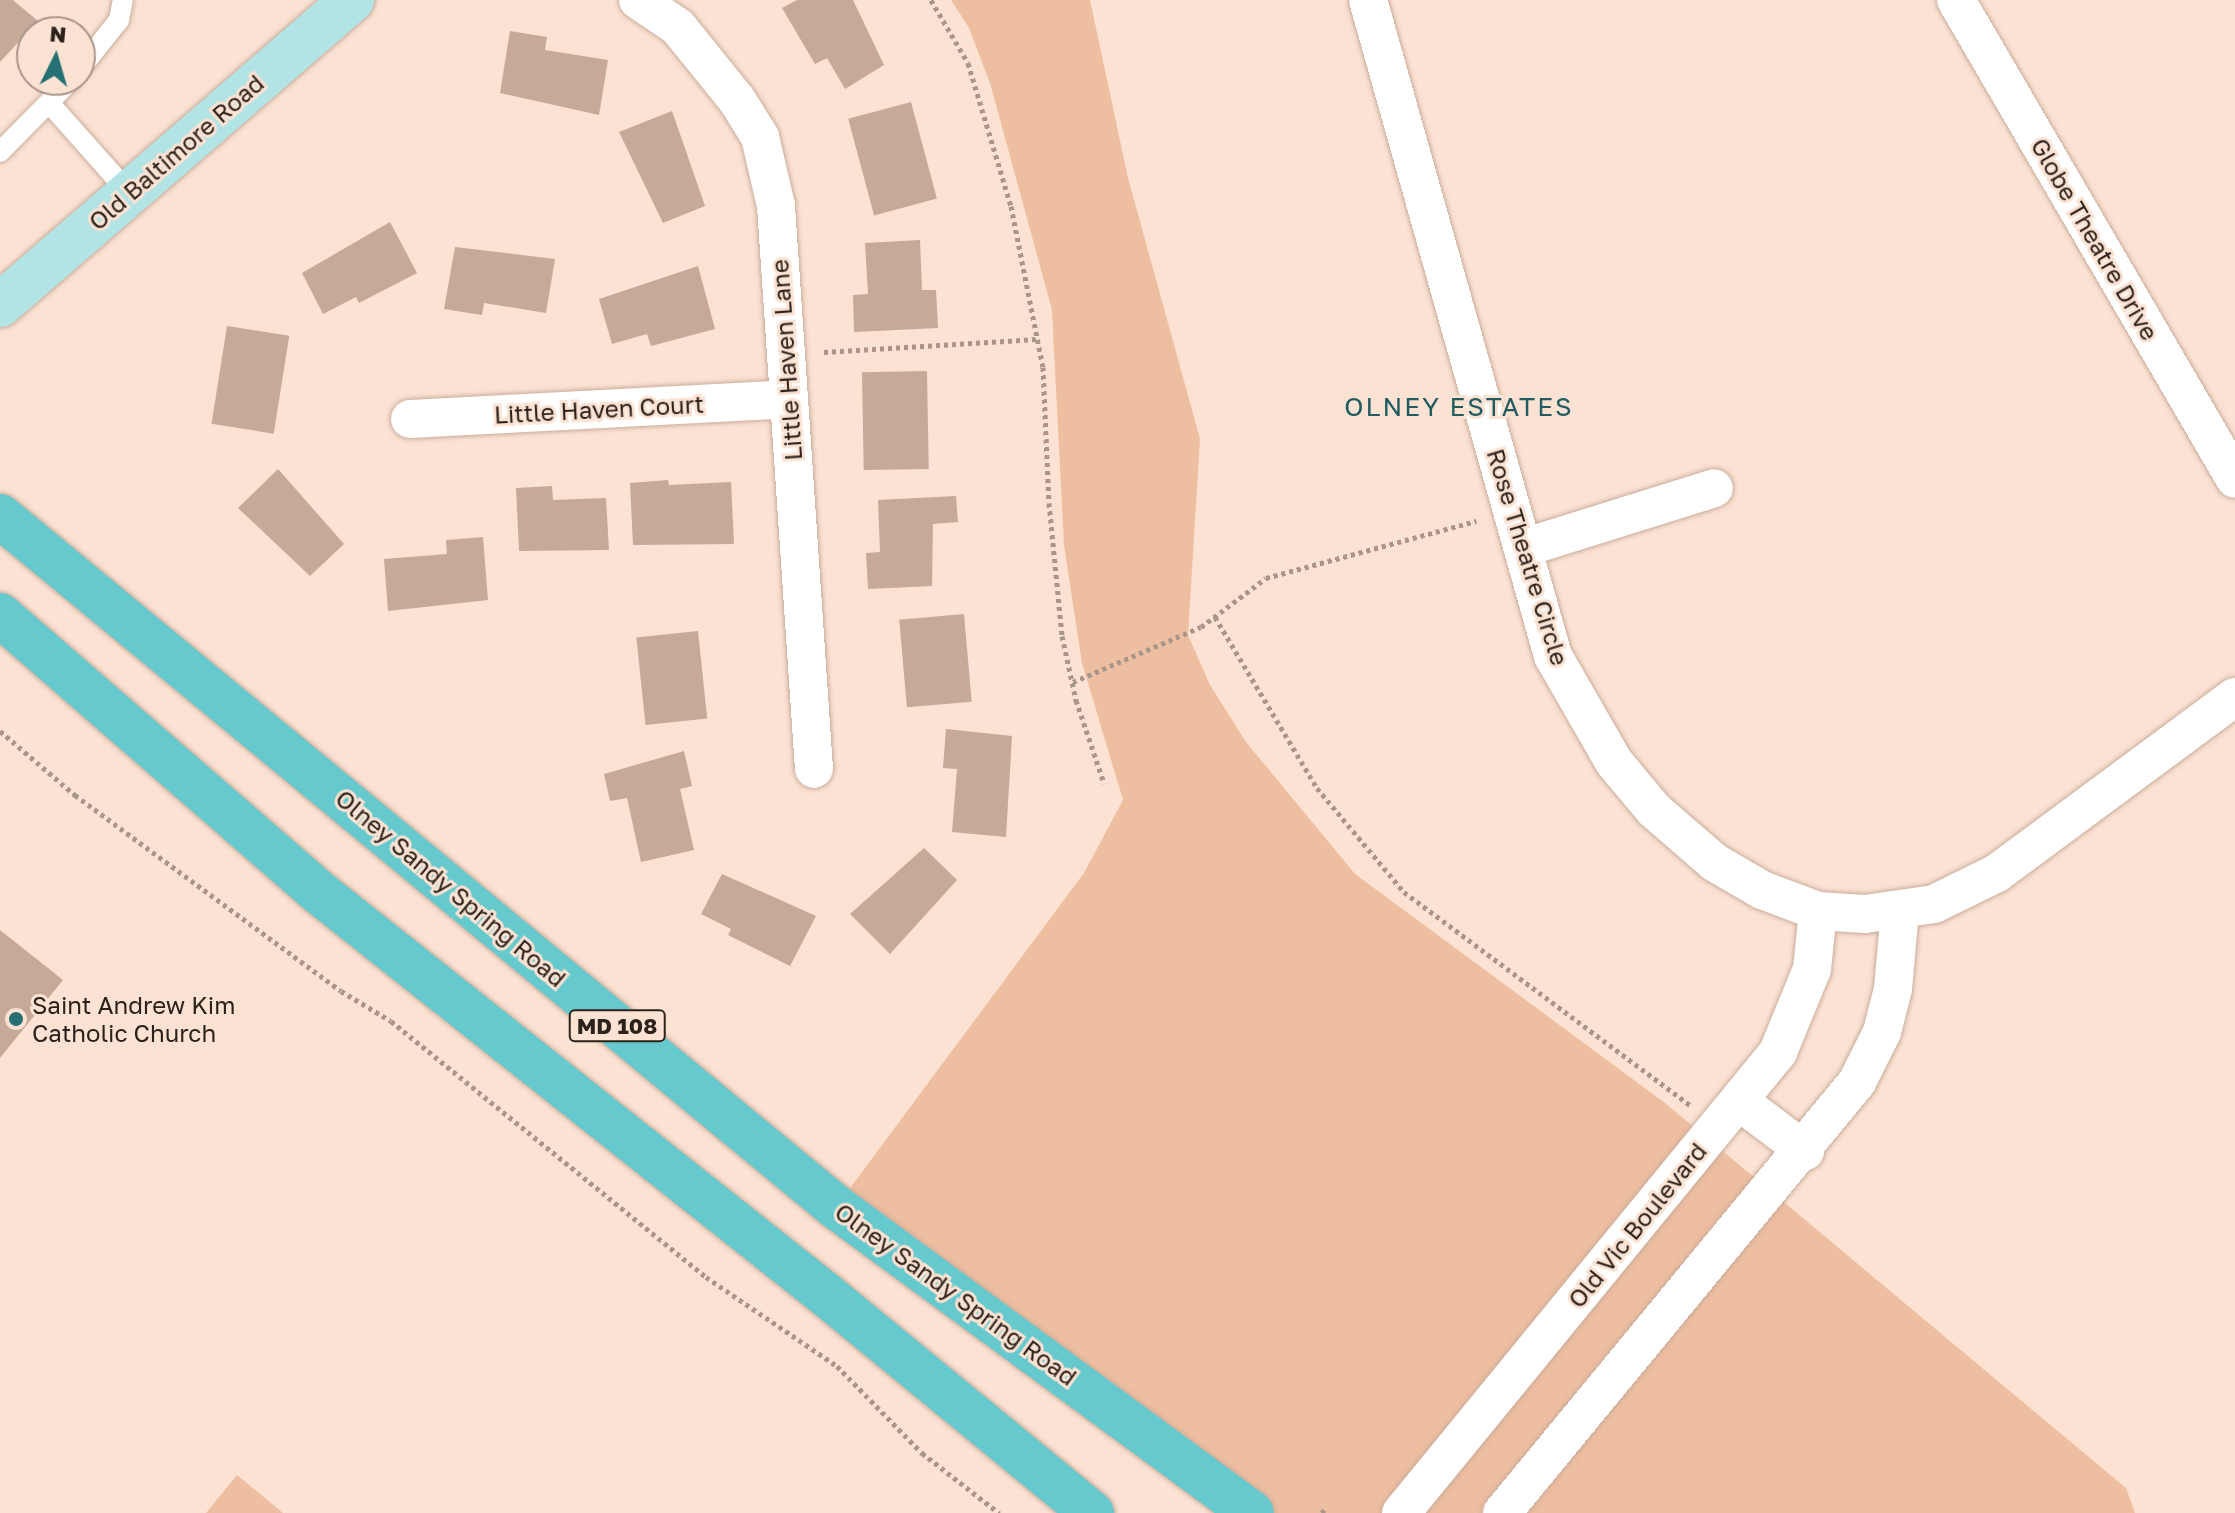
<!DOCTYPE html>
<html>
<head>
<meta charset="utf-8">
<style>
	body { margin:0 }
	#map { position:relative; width:2235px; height:1513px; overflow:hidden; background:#fbe2d3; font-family:"Golos Text",sans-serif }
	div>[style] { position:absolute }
	.green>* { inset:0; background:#eebea0 }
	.building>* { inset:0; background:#c6a997; transform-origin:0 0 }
	.path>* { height:5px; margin-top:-2.5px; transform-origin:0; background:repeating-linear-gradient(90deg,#a9968a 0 4px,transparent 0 8px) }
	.roads { filter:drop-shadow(0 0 2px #caad9b) drop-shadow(0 0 2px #caad9b) }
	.lane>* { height:20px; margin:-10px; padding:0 10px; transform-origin:10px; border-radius:10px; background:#fff }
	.street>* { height:38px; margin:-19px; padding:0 19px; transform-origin:19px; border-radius:19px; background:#fff }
	.secondary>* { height:44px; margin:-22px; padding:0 22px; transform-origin:22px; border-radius:22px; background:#b2e4e6 }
	.primary>* { height:44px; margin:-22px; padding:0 22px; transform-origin:22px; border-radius:22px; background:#66c9ce }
	.dots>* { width:22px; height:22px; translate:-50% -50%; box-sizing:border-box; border:4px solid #fbe2d3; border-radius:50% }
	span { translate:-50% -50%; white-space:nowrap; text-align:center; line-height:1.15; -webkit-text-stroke:6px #fbe2d3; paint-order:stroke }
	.shield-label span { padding:2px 6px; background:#fbe2d3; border:2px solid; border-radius:6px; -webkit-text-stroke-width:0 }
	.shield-label { font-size:22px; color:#2c221b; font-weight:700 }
	.street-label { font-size:24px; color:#2c221b }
	.poi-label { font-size:24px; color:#2c221b }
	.left { translate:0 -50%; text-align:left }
	.neighbourhood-label { font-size:26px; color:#225c60; letter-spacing:2px }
	.north { position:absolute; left:16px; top:16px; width:80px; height:80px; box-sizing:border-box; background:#fbe2d3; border:2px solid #a89589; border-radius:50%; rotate:5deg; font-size:22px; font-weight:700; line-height:32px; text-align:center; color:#2c221b }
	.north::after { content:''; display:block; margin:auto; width:28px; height:36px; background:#257074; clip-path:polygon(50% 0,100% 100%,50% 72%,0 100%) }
</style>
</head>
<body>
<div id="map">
	<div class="green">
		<div style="clip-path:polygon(951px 0,1090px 0,1128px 178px,1200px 439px,1188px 635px,1210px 685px,1246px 742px,1355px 874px,1665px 1103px,2126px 1488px,2135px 1513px,1252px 1513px,836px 1207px,1084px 873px,1123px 800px,1082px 663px,1064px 545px,1052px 310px,990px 83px,969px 28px)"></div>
		<div style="clip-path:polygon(237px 1475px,283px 1513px,206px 1513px)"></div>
	</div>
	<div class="building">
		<div style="clip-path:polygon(0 0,13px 0,38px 21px,0 62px)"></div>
		<div style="clip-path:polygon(797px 0,853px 0,884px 65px,845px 89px,827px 58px,815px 64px,782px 8px)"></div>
		<div style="clip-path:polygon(510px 31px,547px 37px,545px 50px,608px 60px,599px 115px,500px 93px)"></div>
		<div style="left:911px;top:102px;width:100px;height:65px;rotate:75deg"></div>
		<div style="clip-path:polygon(672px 111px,705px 206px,663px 223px,619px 132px)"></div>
		<div style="clip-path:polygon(390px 222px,417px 273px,359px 303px,356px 297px,323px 314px,302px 273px)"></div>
		<div style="clip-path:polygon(920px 240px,922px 290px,936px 290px,938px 328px,854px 332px,853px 295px,868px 294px,865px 243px)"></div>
		<div style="clip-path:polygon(455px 247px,555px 259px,546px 313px,484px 303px,482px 315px,444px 309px)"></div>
		<div style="clip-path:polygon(698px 266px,715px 329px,651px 346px,647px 334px,612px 344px,599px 299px)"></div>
		<div style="left:227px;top:326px;width:63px;height:99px;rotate:9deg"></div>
		<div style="left:927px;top:371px;width:98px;height:65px;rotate:89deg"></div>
		<div style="clip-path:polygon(278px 469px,344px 544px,310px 576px,238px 508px)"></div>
		<div style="clip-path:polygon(668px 480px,669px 485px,731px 482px,734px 544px,633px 545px,630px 483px)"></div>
		<div style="clip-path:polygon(552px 486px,553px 500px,606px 498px,609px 550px,519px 551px,516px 488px)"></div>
		<div style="clip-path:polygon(956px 496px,958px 522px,933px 524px,932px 586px,868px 589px,866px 553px,880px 552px,878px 500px)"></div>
		<div style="clip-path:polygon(483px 537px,488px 600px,388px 611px,384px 559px,447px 554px,446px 540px)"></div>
		<div style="left:964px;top:614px;width:88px;height:65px;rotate:85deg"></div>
		<div style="left:698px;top:631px;width:88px;height:62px;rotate:84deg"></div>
		<div style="clip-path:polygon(946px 729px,1012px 736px,1006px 837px,952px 832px,957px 769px,943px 768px)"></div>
		<div style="clip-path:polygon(684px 751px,692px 786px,680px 789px,694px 850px,641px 862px,627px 798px,610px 801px,604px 774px)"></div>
		<div style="clip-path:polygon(924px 848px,957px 880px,890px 954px,850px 914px)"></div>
		<div style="clip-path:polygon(722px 874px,816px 916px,790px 966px,728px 935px,731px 929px,701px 914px)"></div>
		<div style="clip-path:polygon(0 930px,63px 980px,0 1058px)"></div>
	</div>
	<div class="path">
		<div style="left:931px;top:0;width:73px;rotate:59.6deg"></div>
		<div style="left:968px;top:63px;width:149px;rotate:73.3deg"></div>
		<div style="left:1011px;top:206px;width:164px;rotate:78.8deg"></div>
		<div style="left:1043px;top:367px;width:136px;rotate:87.5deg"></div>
		<div style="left:1049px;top:503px;width:134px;rotate:84.4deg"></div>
		<div style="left:1062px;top:636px;width:66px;rotate:77.7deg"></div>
		<div style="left:1076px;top:700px;width:88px;rotate:71.4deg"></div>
		<div style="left:824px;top:352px;width:215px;rotate:-3.5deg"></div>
		<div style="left:1215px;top:617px;width:199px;rotate:59.2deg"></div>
		<div style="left:1317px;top:788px;width:136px;rotate:50.1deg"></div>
		<div style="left:1404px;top:892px;width:357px;rotate:36.7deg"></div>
		<div style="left:1073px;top:682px;width:139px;rotate:-23.3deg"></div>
		<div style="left:1201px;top:627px;width:81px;rotate:-37deg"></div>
		<div style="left:1266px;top:578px;width:218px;rotate:-15.2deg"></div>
		<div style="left:0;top:731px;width:99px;rotate:40.5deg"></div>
		<div style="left:75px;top:795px;width:330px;rotate:36.4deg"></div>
		<div style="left:341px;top:991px;width:58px;rotate:31deg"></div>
		<div style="left:391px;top:1021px;width:406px;rotate:39.1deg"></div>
		<div style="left:706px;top:1277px;width:158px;rotate:34.2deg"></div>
		<div style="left:837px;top:1366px;width:122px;rotate:45.7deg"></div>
		<div style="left:922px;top:1453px;width:98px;rotate:37.9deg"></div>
		<div style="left:1322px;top:1513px;width:4px;rotate:-56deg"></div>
	</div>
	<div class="roads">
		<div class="lane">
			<div style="left:80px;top:69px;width:63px;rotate:-51.5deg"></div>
			<div style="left:119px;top:20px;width:20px;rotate:-79deg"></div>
			<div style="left:51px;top:105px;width:118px;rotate:48.4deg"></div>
			<div style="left:0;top:152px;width:101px;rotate:-45.4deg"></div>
		</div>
		<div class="street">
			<div style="left:638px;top:0;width:48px;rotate:34deg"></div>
			<div style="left:678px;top:27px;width:94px;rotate:51.1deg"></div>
			<div style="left:737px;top:100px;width:44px;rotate:58.1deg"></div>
			<div style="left:760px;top:137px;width:71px;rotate:76.9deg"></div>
			<div style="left:776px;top:206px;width:564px;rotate:86.14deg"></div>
			<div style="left:1368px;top:0;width:682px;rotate:74.25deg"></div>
			<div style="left:1553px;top:656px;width:122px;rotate:60.1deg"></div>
			<div style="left:1614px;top:762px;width:62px;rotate:50.2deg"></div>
			<div style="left:1654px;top:810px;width:79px;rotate:40.9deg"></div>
			<div style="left:1714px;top:862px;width:56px;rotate:30.3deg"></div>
			<div style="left:1762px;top:890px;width:60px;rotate:20.6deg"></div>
			<div style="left:1818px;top:911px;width:47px;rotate:3.7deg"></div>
			<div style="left:1865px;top:914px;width:70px;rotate:-8.2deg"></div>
			<div style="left:1934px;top:904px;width:70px;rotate:-26.2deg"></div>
			<div style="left:1997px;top:873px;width:296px;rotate:-36.5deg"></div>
			<div style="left:1956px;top:0;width:554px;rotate:59.78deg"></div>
			<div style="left:410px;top:419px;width:379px;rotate:-3deg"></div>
			<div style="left:1523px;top:548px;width:200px;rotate:-17.4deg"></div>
			<div style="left:1739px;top:1101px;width:83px;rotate:37.1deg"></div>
			<div style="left:1401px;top:1513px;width:596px;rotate:-50.72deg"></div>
			<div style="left:1778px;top:1052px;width:90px;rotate:-67.7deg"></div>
			<div style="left:1812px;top:969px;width:58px;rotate:-84.1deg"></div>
			<div style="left:1502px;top:1513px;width:558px;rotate:-50.52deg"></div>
			<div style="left:1857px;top:1082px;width:56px;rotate:-63.4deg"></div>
			<div style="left:1882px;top:1032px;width:44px;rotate:-75.7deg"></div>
			<div style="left:1893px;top:989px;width:78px;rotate:-84.9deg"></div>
		</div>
		<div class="secondary">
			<div style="left:0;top:305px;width:466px;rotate:-40.9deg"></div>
		</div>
		<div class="primary">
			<div style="left:0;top:516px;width:1085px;rotate:39.58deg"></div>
			<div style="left:836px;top:1207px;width:516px;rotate:36.34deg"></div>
			<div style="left:0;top:615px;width:419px;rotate:41deg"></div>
			<div style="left:316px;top:890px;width:648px;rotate:38.43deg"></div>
			<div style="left:824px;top:1293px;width:347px;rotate:39.4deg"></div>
		</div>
	</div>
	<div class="dots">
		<div style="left:16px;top:1019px;background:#257074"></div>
	</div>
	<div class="shield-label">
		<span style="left:617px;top:1026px">MD 108</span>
	</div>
	<div class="street-label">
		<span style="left:176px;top:152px;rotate:-41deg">Old Baltimore Road</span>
		<span style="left:2095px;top:239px;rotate:60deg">Globe Theatre Drive</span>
		<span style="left:786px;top:360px;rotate:-94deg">Little Haven Lane</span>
		<span style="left:599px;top:409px;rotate:-3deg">Little Haven Court</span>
		<span style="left:1528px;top:557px;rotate:73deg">Rose Theatre Circle</span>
		<span style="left:451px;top:888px;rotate:40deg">Olney Sandy Spring Road</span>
		<span style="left:1637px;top:1225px;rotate:-51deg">Old Vic Boulevard</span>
		<span style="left:956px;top:1294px;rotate:36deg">Olney Sandy Spring Road</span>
	</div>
	<div class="poi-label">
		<span class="left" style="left:32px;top:1019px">Saint Andrew Kim<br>Catholic Church</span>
	</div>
	<div class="neighbourhood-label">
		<span style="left:1459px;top:407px">OLNEY ESTATES</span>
	</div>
	<div class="north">N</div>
</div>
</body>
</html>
